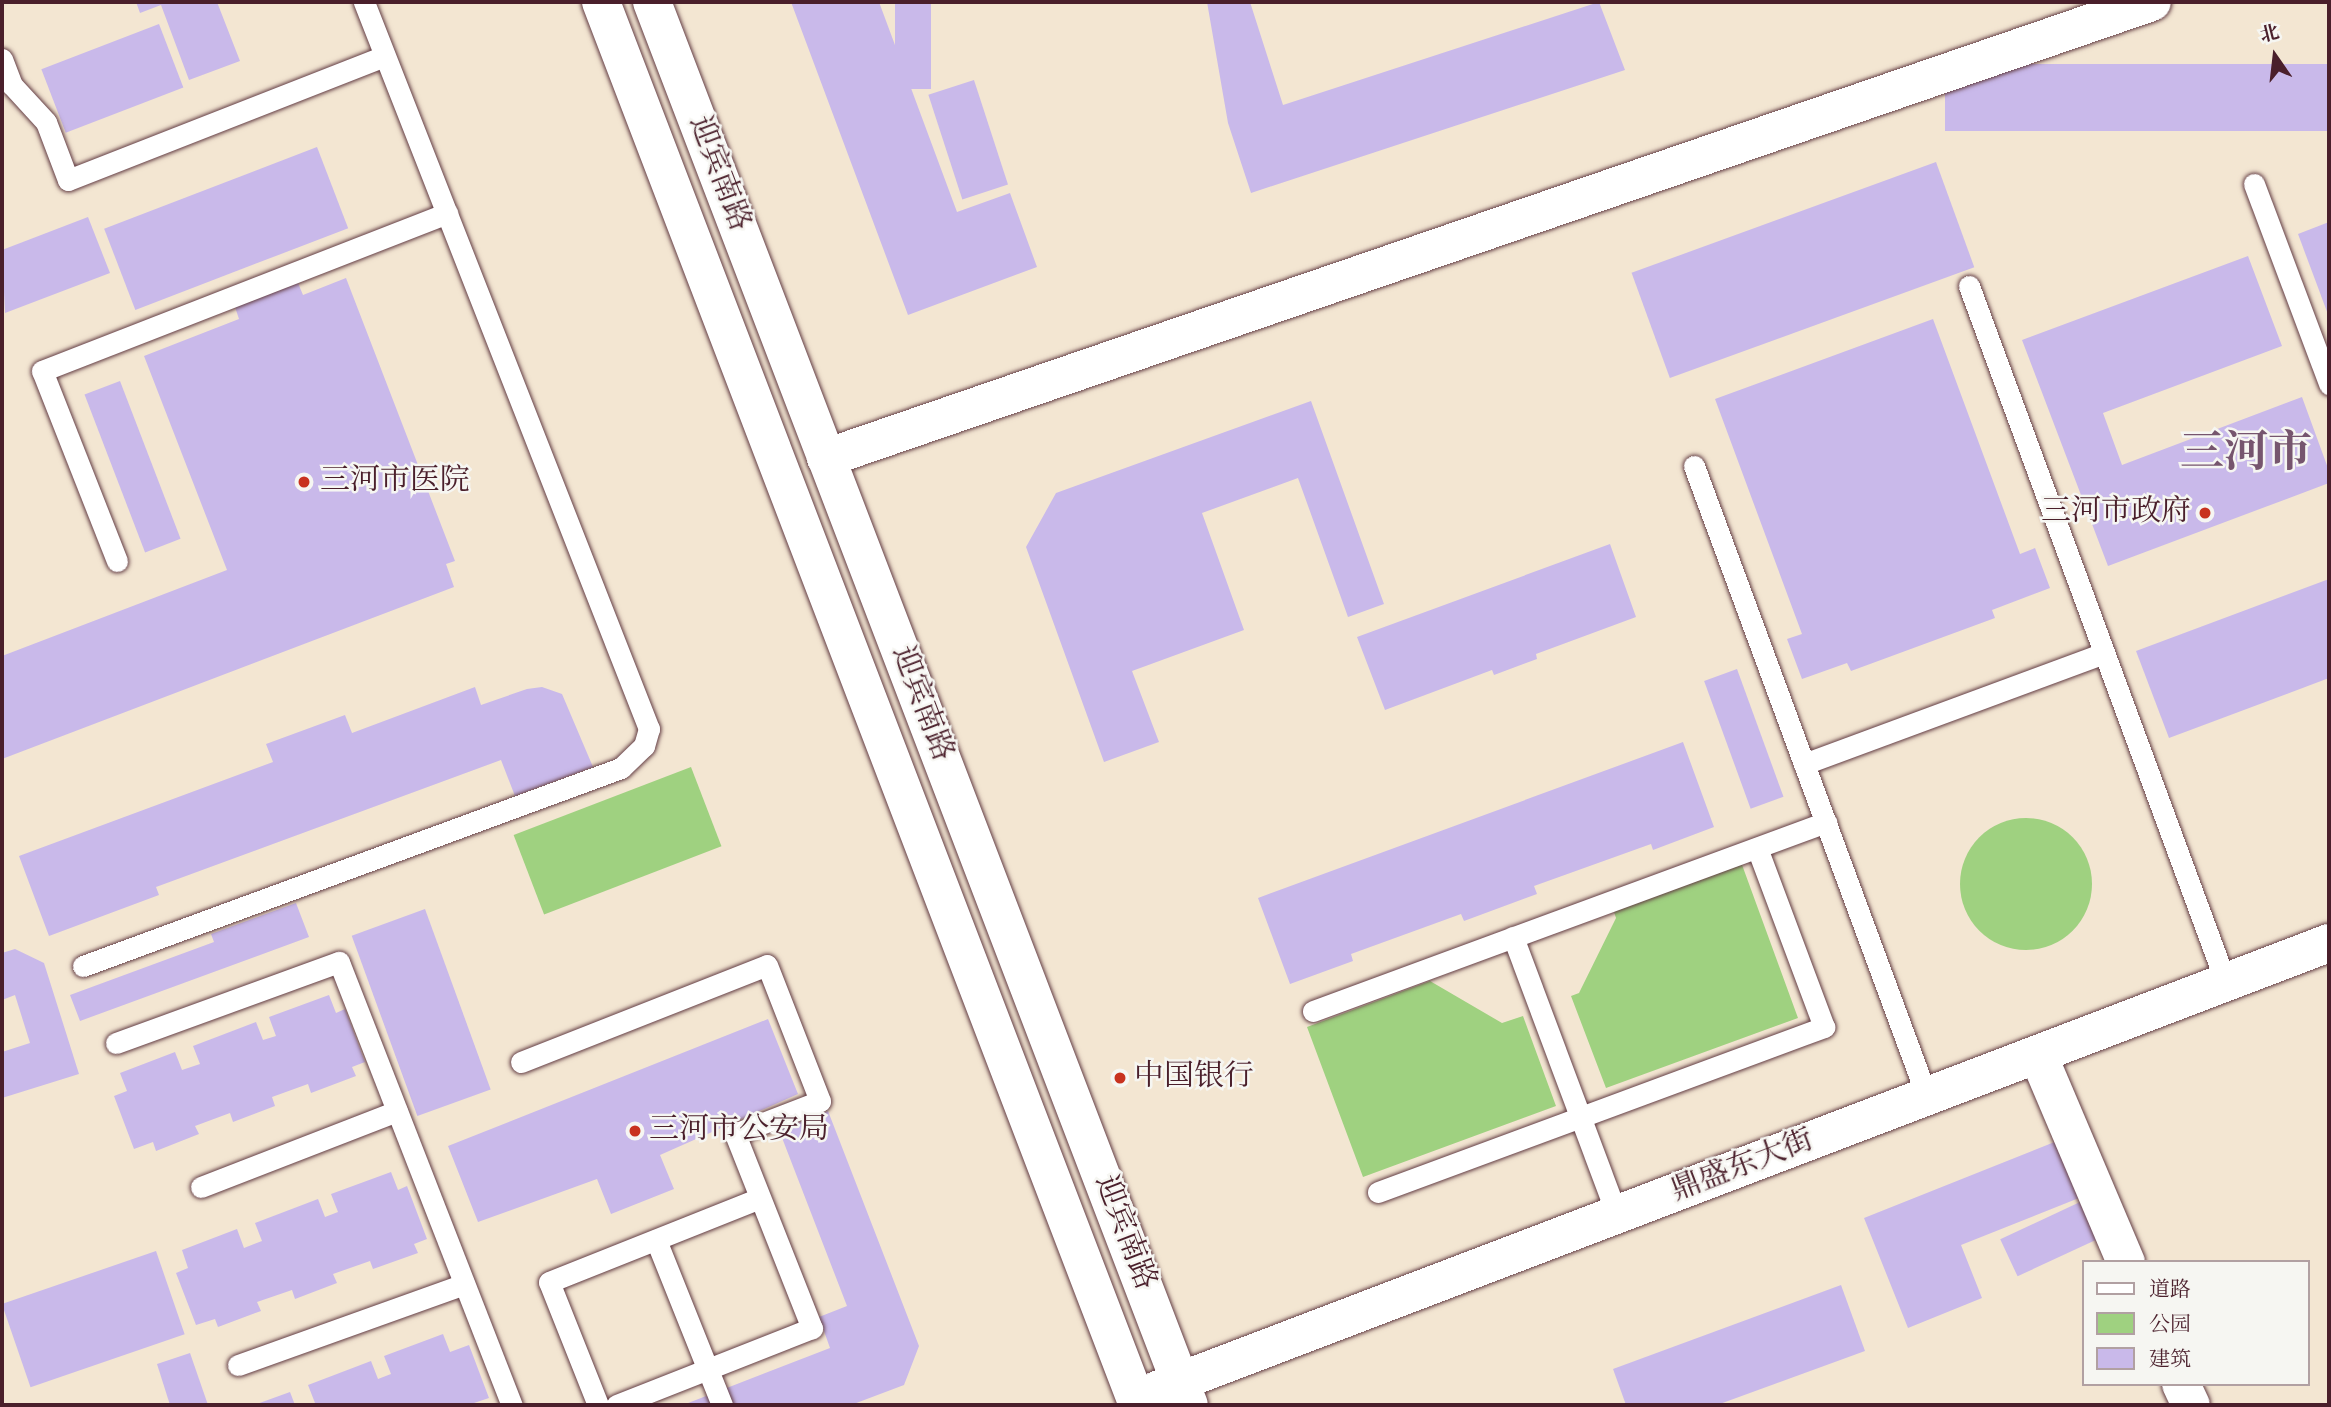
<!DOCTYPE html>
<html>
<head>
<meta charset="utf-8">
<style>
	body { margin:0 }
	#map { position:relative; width:2331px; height:1407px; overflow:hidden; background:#f3e6d2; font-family:"Sorts Mill Goudy","Noto Serif SC",serif }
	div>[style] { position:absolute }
	.green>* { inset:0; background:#9fd180; transform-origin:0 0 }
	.round { border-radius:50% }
	.building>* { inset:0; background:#c9b9ea; transform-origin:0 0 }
	.roads { filter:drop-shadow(0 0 2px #633d44) drop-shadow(0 0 2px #633d44) }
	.lane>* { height:21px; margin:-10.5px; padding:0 10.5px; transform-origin:10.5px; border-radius:10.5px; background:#fff }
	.street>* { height:38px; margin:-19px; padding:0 19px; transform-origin:19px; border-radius:19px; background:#fff }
	.secondary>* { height:38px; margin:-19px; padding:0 19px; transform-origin:19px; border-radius:19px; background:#fff }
	.dots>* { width:19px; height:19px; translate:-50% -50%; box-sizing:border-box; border:4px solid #f6f6f2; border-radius:50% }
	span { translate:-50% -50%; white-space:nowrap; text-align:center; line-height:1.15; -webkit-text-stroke:5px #f6f6f2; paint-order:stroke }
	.street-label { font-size:30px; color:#4a1f2b }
	.poi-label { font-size:30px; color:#4a1f2b }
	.left { translate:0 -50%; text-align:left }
	.right { translate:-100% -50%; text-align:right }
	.town-label { font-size:44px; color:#76556e; font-weight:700 }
	.frame { position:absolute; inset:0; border:4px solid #4a1f2b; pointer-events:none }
	.legend { position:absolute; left:2082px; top:1260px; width:228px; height:126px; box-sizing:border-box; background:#f6f6f2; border:2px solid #b1a0a2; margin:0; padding:9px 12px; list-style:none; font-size:21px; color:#4a1f2b }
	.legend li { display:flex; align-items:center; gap:14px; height:35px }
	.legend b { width:35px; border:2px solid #b1a0a2 }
	.north { position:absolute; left:2240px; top:21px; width:70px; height:70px; -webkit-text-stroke:5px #f6f6f2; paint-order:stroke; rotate:346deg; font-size:19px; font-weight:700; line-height:28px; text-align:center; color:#4a1f2b }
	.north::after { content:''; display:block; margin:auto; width:24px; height:32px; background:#4a1f2b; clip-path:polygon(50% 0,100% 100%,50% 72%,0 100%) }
</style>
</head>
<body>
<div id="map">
	<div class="green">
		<div style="left:691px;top:767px;width:85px;height:190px;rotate:69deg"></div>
		<div class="round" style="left:1960px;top:818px;width:132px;height:132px"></div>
		<div style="clip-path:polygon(1741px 862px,1798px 1018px,1606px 1088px,1571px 996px,1579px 993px,1616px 918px,1613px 909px)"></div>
		<div style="clip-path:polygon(1430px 981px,1502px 1023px,1523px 1016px,1556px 1106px,1363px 1177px,1307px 1027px)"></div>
	</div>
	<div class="building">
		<div style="clip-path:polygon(136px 2px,217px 2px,240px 61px,189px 80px,161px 5px,140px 13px)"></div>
		<div style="clip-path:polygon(791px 2px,879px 2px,957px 212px,1010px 193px,1037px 267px,908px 315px)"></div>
		<div style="left:895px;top:2px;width:36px;height:87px"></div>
		<div style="clip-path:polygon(1207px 2px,1250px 2px,1283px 105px,1599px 2px,1625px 70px,1251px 193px,1228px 123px)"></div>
		<div style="left:159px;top:24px;width:68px;height:126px;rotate:69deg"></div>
		<div style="left:2329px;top:64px;width:67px;height:384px;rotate:90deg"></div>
		<div style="left:974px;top:80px;width:110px;height:48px;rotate:72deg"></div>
		<div style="left:317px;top:147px;width:87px;height:228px;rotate:69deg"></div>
		<div style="left:1936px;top:162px;width:112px;height:324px;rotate:70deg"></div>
		<div style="clip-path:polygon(88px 217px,110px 273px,5px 313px,2px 250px)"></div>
		<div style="clip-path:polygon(2329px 222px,2329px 317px,2298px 234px)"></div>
		<div style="clip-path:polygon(2248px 256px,2282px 346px,2103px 413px,2122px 465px,2302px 397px,2329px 471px,2329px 483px,2108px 566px,2022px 340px)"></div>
		<div style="clip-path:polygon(346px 278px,455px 561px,446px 564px,454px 587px,2px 759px,2px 656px,227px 570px,144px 356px,239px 319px,235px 307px,298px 283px,303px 295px)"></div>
		<div style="clip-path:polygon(1933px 319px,2020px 554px,2035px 548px,2050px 588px,1992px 610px,1995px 618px,1851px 671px,1847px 663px,1802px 679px,1787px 639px,1802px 634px,1715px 399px)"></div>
		<div style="left:120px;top:381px;width:169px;height:38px;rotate:69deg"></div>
		<div style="clip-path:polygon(1311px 401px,1384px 604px,1348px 617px,1298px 478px,1202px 513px,1244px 630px,1132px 671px,1159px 742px,1104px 762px,1026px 547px,1056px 493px)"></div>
		<div style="clip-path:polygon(1610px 544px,1636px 617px,1536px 654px,1537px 659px,1494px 675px,1492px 670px,1385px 710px,1357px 637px)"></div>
		<div style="clip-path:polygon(2329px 579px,2329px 678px,2169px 738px,2136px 651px)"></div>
		<div style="left:1737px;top:669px;width:136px;height:35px;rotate:70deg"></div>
		<div style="clip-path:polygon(475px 687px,481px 705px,527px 689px,542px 687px,562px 694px,593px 767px,515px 796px,501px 760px,156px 887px,159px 895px,49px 936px,19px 856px,273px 762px,266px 744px,345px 715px,352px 733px)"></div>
		<div style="clip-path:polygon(1683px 742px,1714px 827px,1653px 850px,1651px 844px,1534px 886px,1537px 894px,1464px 921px,1461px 914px,1351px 954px,1353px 961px,1290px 984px,1258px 898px)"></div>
		<div style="clip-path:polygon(296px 903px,309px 937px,80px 1021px,70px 995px,214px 942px,211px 934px)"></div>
		<div style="left:425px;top:909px;width:192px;height:78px;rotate:70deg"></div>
		<div style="clip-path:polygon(15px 949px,44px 963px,79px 1074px,2px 1098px,2px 1052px,30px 1043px,15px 995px,2px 1000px,2px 953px)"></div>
		<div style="clip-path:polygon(329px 995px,336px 1013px,345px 1009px,365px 1062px,352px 1067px,356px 1076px,311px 1093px,308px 1084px,272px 1097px,275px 1106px,233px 1122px,230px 1113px,195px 1126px,199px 1134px,156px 1151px,153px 1142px,134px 1149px,114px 1096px,127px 1091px,120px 1073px,175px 1052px,182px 1070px,200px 1064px,193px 1046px,256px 1022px,263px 1040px,276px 1036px,269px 1017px)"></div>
		<div style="clip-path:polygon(768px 1019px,798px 1094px,660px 1155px,674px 1189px,611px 1214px,597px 1179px,478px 1222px,448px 1146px)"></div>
		<div style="clip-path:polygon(828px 1111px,919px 1346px,904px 1385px,851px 1405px,683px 1405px,830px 1348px,819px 1317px,847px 1306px,779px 1130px)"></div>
		<div style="clip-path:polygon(2057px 1141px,2079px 1198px,1961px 1245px,1982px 1298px,1908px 1328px,1864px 1218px)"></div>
		<div style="clip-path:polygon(391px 1172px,398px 1190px,407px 1186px,427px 1239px,414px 1244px,418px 1253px,373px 1269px,370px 1261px,333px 1274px,337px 1283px,295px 1299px,292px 1290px,257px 1302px,261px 1311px,218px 1327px,215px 1319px,196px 1325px,176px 1273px,188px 1268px,182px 1250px,237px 1229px,244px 1248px,262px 1241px,255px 1223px,318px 1199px,325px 1217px,338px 1212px,331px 1194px)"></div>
		<div style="left:2080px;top:1202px;width:41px;height:88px;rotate:65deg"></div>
		<div style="left:156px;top:1251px;width:88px;height:163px;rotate:71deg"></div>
		<div style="clip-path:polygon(1841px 1285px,1865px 1351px,1717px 1405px,1626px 1405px,1613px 1369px)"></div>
		<div style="clip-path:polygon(443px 1334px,450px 1352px,469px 1345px,489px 1398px,468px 1405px,309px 1405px,315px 1403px,308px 1385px,371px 1361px,378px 1379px,391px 1374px,384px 1356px)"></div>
		<div style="clip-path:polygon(190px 1353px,208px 1405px,170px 1405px,157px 1364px)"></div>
		<div style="clip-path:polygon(290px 1392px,295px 1405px,254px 1405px)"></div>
	</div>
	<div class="roads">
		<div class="lane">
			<div style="left:2px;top:59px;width:28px;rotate:69deg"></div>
			<div style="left:12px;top:85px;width:50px;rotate:47.4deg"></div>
			<div style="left:46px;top:122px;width:62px;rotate:69.2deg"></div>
			<div style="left:68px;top:180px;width:340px;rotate:-21.4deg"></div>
			<div style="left:2254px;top:184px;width:214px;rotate:69.4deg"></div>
			<div style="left:1969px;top:286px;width:743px;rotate:69.76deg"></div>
			<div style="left:1694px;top:466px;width:673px;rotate:69.73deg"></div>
			<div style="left:117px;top:561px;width:204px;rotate:-111.5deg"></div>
			<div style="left:42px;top:371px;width:435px;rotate:-21.3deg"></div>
			<div style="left:1804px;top:764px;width:320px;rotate:-20.3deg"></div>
			<div style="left:1513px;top:937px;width:297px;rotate:69.5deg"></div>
			<div style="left:83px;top:966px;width:573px;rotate:-20.21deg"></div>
			<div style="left:621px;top:768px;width:32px;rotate:-44deg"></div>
			<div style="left:644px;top:746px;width:18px;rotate:-74deg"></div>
			<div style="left:649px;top:729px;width:781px;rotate:-111.41deg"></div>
			<div style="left:1313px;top:1011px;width:547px;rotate:-20.22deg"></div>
			<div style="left:116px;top:1043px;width:237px;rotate:-20deg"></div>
			<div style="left:339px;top:962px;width:476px;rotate:68.7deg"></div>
			<div style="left:521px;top:1062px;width:264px;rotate:-21.5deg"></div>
			<div style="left:767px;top:965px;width:146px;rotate:68.7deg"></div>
			<div style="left:820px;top:1101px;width:91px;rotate:158.8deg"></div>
			<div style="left:735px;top:1134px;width:209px;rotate:68.4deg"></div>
			<div style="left:812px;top:1328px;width:210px;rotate:158.5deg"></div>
			<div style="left:201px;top:1187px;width:210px;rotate:-21.2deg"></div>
			<div style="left:1378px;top:1192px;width:476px;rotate:-20.3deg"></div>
			<div style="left:1824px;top:1027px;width:191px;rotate:-110.5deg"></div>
			<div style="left:656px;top:1240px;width:178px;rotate:68.2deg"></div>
			<div style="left:238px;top:1365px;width:240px;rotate:-19.7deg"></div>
			<div style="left:598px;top:1405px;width:132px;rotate:-111.7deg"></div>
			<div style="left:549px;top:1282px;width:227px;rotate:-21.7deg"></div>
		</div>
		<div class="street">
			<div style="left:2038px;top:1055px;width:225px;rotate:67deg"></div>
			<div style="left:2181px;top:1384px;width:23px;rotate:65deg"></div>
		</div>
		<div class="secondary">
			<div style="left:601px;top:2px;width:1502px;rotate:69.06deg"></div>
			<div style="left:652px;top:2px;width:1502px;rotate:69.06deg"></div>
			<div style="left:826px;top:458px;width:1402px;rotate:-18.98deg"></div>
			<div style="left:1157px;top:1390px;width:1254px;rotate:-20.88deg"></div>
		</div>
	</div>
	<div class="dots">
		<div style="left:304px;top:482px;background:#c8321e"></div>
		<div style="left:2205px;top:513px;background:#c8321e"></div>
		<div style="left:1120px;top:1078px;background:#c8321e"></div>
		<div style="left:635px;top:1131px;background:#c8321e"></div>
	</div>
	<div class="street-label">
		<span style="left:718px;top:174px;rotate:69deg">迎宾南路</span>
		<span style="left:921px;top:704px;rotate:69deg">迎宾南路</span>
		<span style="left:1743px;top:1167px;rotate:-21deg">鼎盛东大街</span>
		<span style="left:1124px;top:1233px;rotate:69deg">迎宾南路</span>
	</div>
	<div class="poi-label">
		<span class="left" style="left:320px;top:482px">三河市医院</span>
		<span class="right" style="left:2191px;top:513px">三河市政府</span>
		<span class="left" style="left:1134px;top:1078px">中国银行</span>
		<span class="left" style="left:649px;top:1131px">三河市公安局</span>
	</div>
	<div class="town-label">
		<span style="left:2246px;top:456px">三河市</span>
	</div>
	<div class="frame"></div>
	<ul class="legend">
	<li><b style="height:9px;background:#fff"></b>道路</li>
	<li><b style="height:19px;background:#9fd180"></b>公园</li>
	<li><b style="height:19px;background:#c9b9ea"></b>建筑</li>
	</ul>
	<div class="north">北</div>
</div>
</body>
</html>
